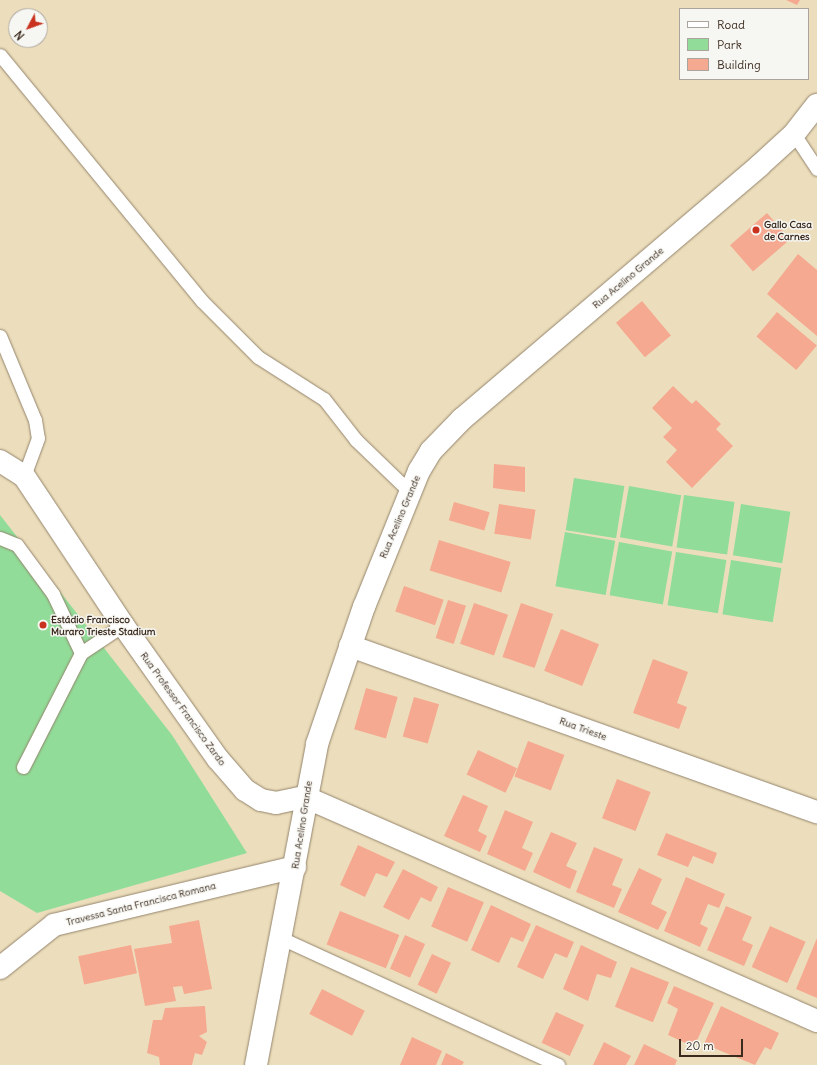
<!DOCTYPE html>
<html>
<head>
<meta charset="utf-8">
<style>
	body { margin:0 }
	#map { position:relative; width:817px; height:1065px; overflow:hidden; background:#ecdebc; font-family:Delius,sans-serif }
	div>[style] { position:absolute }
	.green>* { inset:0; background:#91dc98; transform-origin:0 0 }
	.building>* { inset:0; background:#f5a990; transform-origin:0 0 }
	.roads { filter:drop-shadow(0 0 1px #94846d) drop-shadow(0 0 1px #94846d) }
	.service>* { height:13px; margin:-6.5px; padding:0 6.5px; transform-origin:6.5px; border-radius:6.5px; background:#fff }
	.minor>* { height:22px; margin:-11px; padding:0 11px; transform-origin:11px; border-radius:11px; background:#fff }
	.tertiary>* { height:22px; margin:-11px; padding:0 11px; transform-origin:11px; border-radius:11px; background:#fff }
	.dots>* { width:11px; height:11px; translate:-50% -50%; box-sizing:border-box; border:2px solid #f6f6f2; border-radius:50% }
	span { translate:-50% -50%; white-space:nowrap; text-align:center; line-height:1.15; -webkit-text-stroke:3px #f6f6f2; paint-order:stroke }
	.poi-label { font-size:10px; color:#3b2a1e; font-weight:700 }
	.left { translate:0 -50%; text-align:left }
	.street-label { font-size:10px; color:#3b2a1e }
	.legend { position:absolute; left:679px; top:8px; width:130px; height:72px; box-sizing:border-box; background:#f6f6f2; border:1px solid #aba49d; margin:0; padding:5px 7px; list-style:none; font-size:12px; color:#3b2a1e }
	.legend li { display:flex; align-items:center; gap:8px; height:20px }
	.legend b { width:20px; border:1px solid #aba49d }
	.north { position:absolute; left:8px; top:8px; width:40px; height:40px; box-sizing:border-box; background:#f6f6f2; border:1px solid #aba49d; border-radius:50%; rotate:229deg; font-size:11px; font-weight:700; line-height:16px; text-align:center; color:#3b2a1e }
	.north::after { content:''; display:block; margin:auto; width:14px; height:18px; background:#c8321e; clip-path:polygon(50% 0,100% 100%,50% 72%,0 100%) }
	.scale { position:absolute; left:679px; top:1039px; width:64px; height:18px; box-sizing:border-box; border:2px solid #3b2a1e; border-top:0; padding-left:5px; font-size:12px; line-height:14px; white-space:nowrap; color:#3b2a1e; -webkit-text-stroke:3px #f6f6f2; paint-order:stroke }
</style>
</head>
<body>
<div id="map">
	<div class="green">
		<div style="left:574px;top:478px;width:51px;height:53px;rotate:9deg"></div>
		<div style="left:629px;top:486px;width:53px;height:52px;rotate:10deg"></div>
		<div style="left:684px;top:495px;width:51px;height:53px;rotate:8deg"></div>
		<div style="left:741px;top:504px;width:50px;height:52px;rotate:9deg"></div>
		<div style="clip-path:polygon(0 515px,172px 735px,247px 853px,37px 913px,0 891px)"></div>
		<div style="left:565px;top:532px;width:51px;height:55px;rotate:10deg"></div>
		<div style="left:619px;top:542px;width:54px;height:54px;rotate:10deg"></div>
		<div style="left:676px;top:552px;width:51px;height:54px;rotate:9deg"></div>
		<div style="left:731px;top:560px;width:51px;height:55px;rotate:9deg"></div>
	</div>
	<div class="building">
		<div style="clip-path:polygon(786px 0,800px 0,797px 5px)"></div>
		<div style="left:767px;top:213px;width:35px;height:49px;rotate:49deg"></div>
		<div style="clip-path:polygon(798px 254px,817px 270px,817px 336px,767px 294px)"></div>
		<div style="left:642px;top:301px;width:45px;height:34px;rotate:50deg"></div>
		<div style="left:777px;top:312px;width:52px;height:32px;rotate:40deg"></div>
		<div style="clip-path:polygon(673px 386px,692px 404px,696px 400px,721px 424px,716px 429px,733px 446px,692px 488px,666px 462px,677px 450px,663px 437px,672px 428px,652px 408px)"></div>
		<div style="clip-path:polygon(494px 464px,525px 467px,525px 492px,493px 488px)"></div>
		<div style="left:454px;top:502px;width:37px;height:19px;rotate:16deg"></div>
		<div style="left:499px;top:504px;width:37px;height:30px;rotate:9deg"></div>
		<div style="left:439px;top:540px;width:75px;height:32px;rotate:17deg"></div>
		<div style="left:404px;top:586px;width:42px;height:27px;rotate:19deg"></div>
		<div style="left:448px;top:600px;width:19px;height:40px;rotate:18deg"></div>
		<div style="left:474px;top:603px;width:36px;height:43px;rotate:19deg"></div>
		<div style="left:521px;top:603px;width:34px;height:57px;rotate:19deg"></div>
		<div style="left:561px;top:629px;width:41px;height:45px;rotate:22deg"></div>
		<div style="clip-path:polygon(653px 659px,688px 672px,677px 703px,687px 707px,679px 729px,633px 713px)"></div>
		<div style="left:366px;top:688px;width:33px;height:43px;rotate:16deg"></div>
		<div style="left:414px;top:697px;width:26px;height:41px;rotate:16deg"></div>
		<div style="left:528px;top:741px;width:39px;height:38px;rotate:21deg"></div>
		<div style="left:478px;top:750px;width:43px;height:27px;rotate:25deg"></div>
		<div style="left:617px;top:779px;width:36px;height:42px;rotate:21deg"></div>
		<div style="clip-path:polygon(463px 795px,488px 806px,478px 831px,487px 836px,480px 852px,444px 836px)"></div>
		<div style="clip-path:polygon(505px 810px,533px 822px,522px 848px,533px 853px,525px 871px,487px 854px)"></div>
		<div style="clip-path:polygon(551px 832px,577px 843px,566px 866px,577px 871px,570px 889px,533px 872px)"></div>
		<div style="clip-path:polygon(666px 833px,717px 853px,713px 864px,693px 856px,688px 867px,657px 855px)"></div>
		<div style="clip-path:polygon(358px 845px,395px 862px,387px 877px,376px 873px,365px 897px,340px 885px)"></div>
		<div style="clip-path:polygon(594px 847px,623px 859px,612px 885px,622px 889px,614px 908px,576px 892px)"></div>
		<div style="clip-path:polygon(639px 868px,662px 879px,651px 904px,667px 912px,658px 930px,618px 912px)"></div>
		<div style="clip-path:polygon(403px 869px,438px 887px,431px 902px,421px 897px,409px 920px,383px 907px)"></div>
		<div style="clip-path:polygon(686px 877px,725px 894px,719px 908px,708px 904px,700px 924px,708px 928px,700px 947px,664px 931px)"></div>
		<div style="left:448px;top:887px;width:39px;height:43px;rotate:23deg"></div>
		<div style="clip-path:polygon(491px 905px,531px 924px,523px 942px,511px 937px,499px 963px,471px 950px)"></div>
		<div style="clip-path:polygon(726px 906px,752px 917px,742px 940px,753px 945px,744px 966px,707px 950px)"></div>
		<div style="left:340px;top:911px;width:64px;height:36px;rotate:22deg"></div>
		<div style="clip-path:polygon(199px 920px,212px 989px,184px 994px,182px 986px,173px 987px,176px 1001px,145px 1006px,134px 949px,172px 943px,169px 926px)"></div>
		<div style="clip-path:polygon(536px 925px,574px 942px,567px 958px,555px 953px,543px 979px,517px 967px)"></div>
		<div style="left:770px;top:926px;width:39px;height:45px;rotate:24deg"></div>
		<div style="left:405px;top:935px;width:22px;height:37px;rotate:24deg"></div>
		<div style="clip-path:polygon(817px 938px,817px 998px,796px 989px)"></div>
		<div style="left:131px;top:945px;width:29px;height:54px;rotate:78deg"></div>
		<div style="clip-path:polygon(581px 945px,617px 962px,611px 978px,597px 974px,588px 1001px,563px 989px)"></div>
		<div style="left:432px;top:954px;width:21px;height:34px;rotate:25deg"></div>
		<div style="left:631px;top:967px;width:41px;height:43px;rotate:22deg"></div>
		<div style="clip-path:polygon(674px 986px,714px 1003px,694px 1047px,668px 1035px,678px 1009px,667px 1003px)"></div>
		<div style="left:322px;top:989px;width:48px;height:28px;rotate:27deg"></div>
		<div style="clip-path:polygon(205px 1006px,207px 1032px,199px 1036px,207px 1042px,202px 1055px,195px 1053px,192px 1065px,160px 1065px,159px 1057px,147px 1053px,153px 1020px,162px 1020px,165px 1008px)"></div>
		<div style="clip-path:polygon(721px 1006px,779px 1033px,771px 1050px,765px 1047px,755px 1065px,704px 1044px)"></div>
		<div style="left:556px;top:1012px;width:31px;height:34px;rotate:25deg"></div>
		<div style="clip-path:polygon(412px 1037px,442px 1051px,436px 1065px,400px 1065px)"></div>
		<div style="clip-path:polygon(604px 1042px,631px 1056px,626px 1065px,593px 1065px)"></div>
		<div style="clip-path:polygon(644px 1044px,677px 1060px,675px 1065px,634px 1065px)"></div>
		<div style="clip-path:polygon(446px 1053px,464px 1062px,462px 1065px,441px 1065px)"></div>
	</div>
	<div class="roads">
		<div class="service">
			<div style="left:0;top:55px;width:318px;rotate:50.6deg"></div>
			<div style="left:202px;top:301px;width:79px;rotate:45deg"></div>
			<div style="left:258px;top:357px;width:78px;rotate:32.5deg"></div>
			<div style="left:324px;top:399px;width:52px;rotate:52deg"></div>
			<div style="left:356px;top:440px;width:74px;rotate:43.9deg"></div>
			<div style="left:794px;top:134px;width:42px;rotate:56.7deg"></div>
			<div style="left:0;top:336px;width:91px;rotate:67.4deg"></div>
			<div style="left:35px;top:420px;width:18px;rotate:81deg"></div>
			<div style="left:38px;top:438px;width:40px;rotate:110.2deg"></div>
			<div style="left:0;top:538px;width:18px;rotate:22deg"></div>
			<div style="left:17px;top:545px;width:61px;rotate:53.7deg"></div>
			<div style="left:53px;top:594px;width:65px;rotate:64.6deg"></div>
			<div style="left:23px;top:767px;width:128px;rotate:-63deg"></div>
			<div style="left:81px;top:653px;width:50px;rotate:-33.7deg"></div>
			<div style="left:281px;top:938px;width:305px;rotate:24.6deg"></div>
		</div>
		<div class="minor">
			<div style="left:0;top:461px;width:28px;rotate:32deg"></div>
			<div style="left:24px;top:476px;width:179px;rotate:56.4deg"></div>
			<div style="left:123px;top:625px;width:164px;rotate:54.7deg"></div>
			<div style="left:218px;top:759px;width:41px;rotate:48.9deg"></div>
			<div style="left:245px;top:790px;width:19px;rotate:32deg"></div>
			<div style="left:261px;top:800px;width:15px;rotate:11deg"></div>
			<div style="left:276px;top:803px;width:30px;rotate:-12deg"></div>
			<div style="left:305px;top:797px;width:559px;rotate:23.63deg"></div>
			<div style="left:350px;top:646px;width:496px;rotate:19.6deg"></div>
			<div style="left:0;top:968px;width:69px;rotate:-38.5deg"></div>
			<div style="left:54px;top:925px;width:248px;rotate:-13.5deg"></div>
		</div>
		<div class="tertiary">
			<div style="left:256px;top:1065px;width:327px;rotate:-79.2deg"></div>
			<div style="left:317px;top:744px;width:145px;rotate:-71.1deg"></div>
			<div style="left:364px;top:607px;width:147px;rotate:-68deg"></div>
			<div style="left:419px;top:471px;width:23px;rotate:-59deg"></div>
			<div style="left:431px;top:451px;width:45px;rotate:-45.9deg"></div>
			<div style="left:462px;top:419px;width:390px;rotate:-40.4deg"></div>
			<div style="left:759px;top:166px;width:47px;rotate:-42.4deg"></div>
			<div style="left:794px;top:134px;width:37px;rotate:-52deg"></div>
		</div>
	</div>
	<div class="dots">
		<div style="left:756px;top:230px;background:#c8321e"></div>
		<div style="left:43px;top:625px;background:#c8321e"></div>
	</div>
	<div class="poi-label">
		<span class="left" style="left:764px;top:230px">Gallo Casa<br>de Carnes</span>
		<span class="left" style="left:51px;top:625px">Estádio Francisco<br>Muraro Trieste Stadium</span>
	</div>
	<div class="street-label">
		<span style="left:628px;top:278px;rotate:-40deg">Rua Acelino Grande</span>
		<span style="left:400px;top:517px;rotate:-67deg">Rua Acelino Grande</span>
		<span style="left:183px;top:709px;rotate:54deg">Rua Professor Francisco Zardo</span>
		<span style="left:583px;top:729px;rotate:20deg">Rua Trieste</span>
		<span style="left:302px;top:825px;rotate:-81deg">Rua Acelino Grande</span>
		<span style="left:141px;top:904px;rotate:-14deg">Travessa Santa Francisca Romana</span>
	</div>
	<ul class="legend">
	<li><b style="height:5px;background:#fff"></b>Road</li>
	<li><b style="height:11px;background:#91dc98"></b>Park</li>
	<li><b style="height:11px;background:#f5a990"></b>Building</li>
	</ul>
	<div class="north">N</div>
	<div class="scale">20 m</div>
</div>
</body>
</html>
